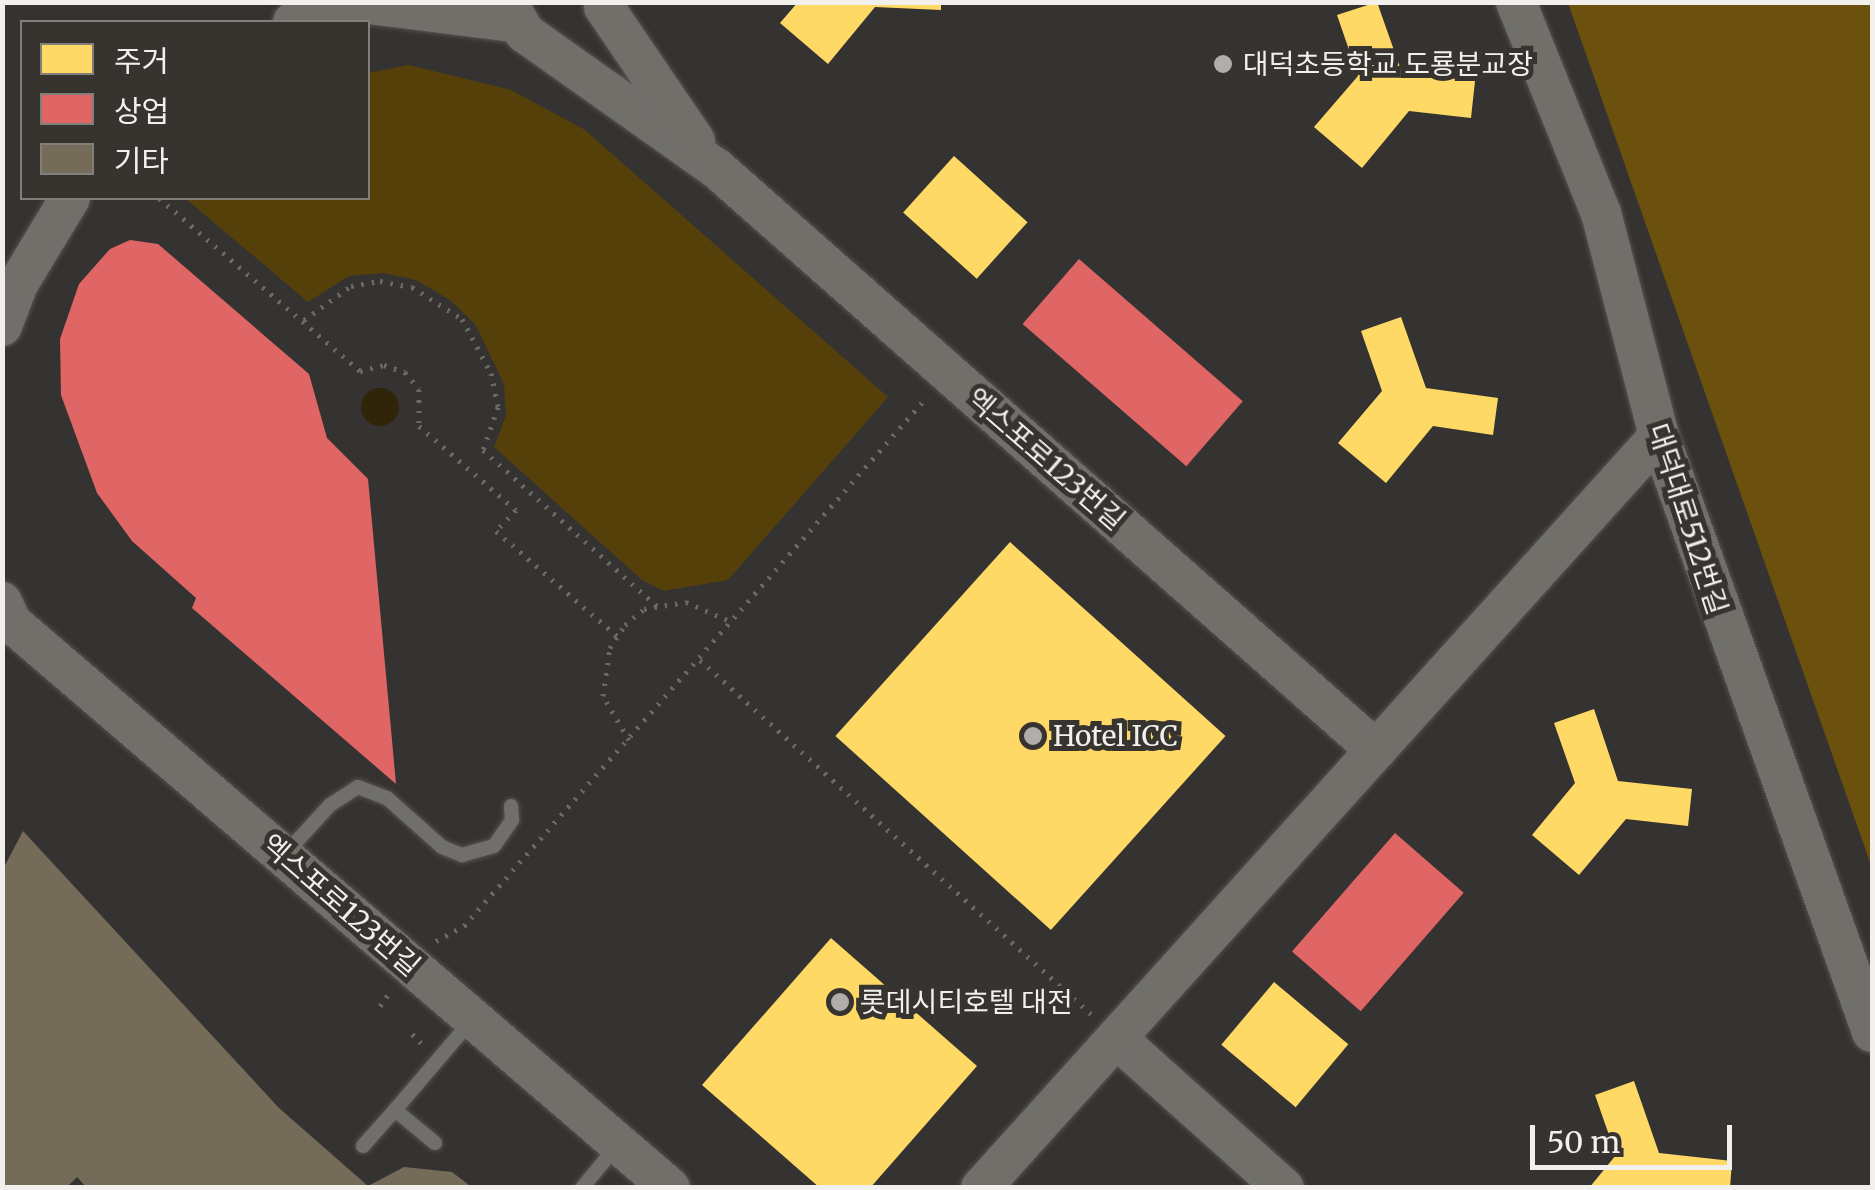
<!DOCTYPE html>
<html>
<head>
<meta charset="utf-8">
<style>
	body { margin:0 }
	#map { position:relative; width:1875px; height:1190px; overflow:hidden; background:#353331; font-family:Merriweather,"Noto Sans KR",serif }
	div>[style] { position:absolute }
	.green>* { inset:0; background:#56400a }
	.forest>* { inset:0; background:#6c500d }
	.water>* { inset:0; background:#302409 }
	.round { border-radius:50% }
	.homes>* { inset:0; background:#ffd966; transform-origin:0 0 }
	.shops>* { inset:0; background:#e06666; transform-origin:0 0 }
	.building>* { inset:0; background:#746b59 }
	.path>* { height:5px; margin-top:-2.5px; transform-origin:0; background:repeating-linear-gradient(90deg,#6a6967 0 2.5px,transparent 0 10.5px) }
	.roads { filter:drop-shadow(0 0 2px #545250) drop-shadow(0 0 2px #545250) }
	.lane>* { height:14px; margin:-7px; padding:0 7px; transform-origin:7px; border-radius:7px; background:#706f6d }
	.secondary>* { height:40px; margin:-20px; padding:0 20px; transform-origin:20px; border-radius:20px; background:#716f6a }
	.dots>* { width:28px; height:28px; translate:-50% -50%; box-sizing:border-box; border:5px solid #37342f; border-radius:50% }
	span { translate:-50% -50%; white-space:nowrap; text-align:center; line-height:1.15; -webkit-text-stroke:10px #37342f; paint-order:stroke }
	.poi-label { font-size:28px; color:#f2f0ed }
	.left { translate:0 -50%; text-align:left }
	.street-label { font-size:28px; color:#f2f0ed }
	.frame { position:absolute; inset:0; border:5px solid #f2f0ed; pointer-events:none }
	.legend { position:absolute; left:20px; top:20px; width:350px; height:180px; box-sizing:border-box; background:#37342f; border:2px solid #827f7b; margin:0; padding:12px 18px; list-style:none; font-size:30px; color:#f2f0ed }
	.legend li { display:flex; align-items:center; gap:20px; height:50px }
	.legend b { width:50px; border:2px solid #827f7b }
	.scale { position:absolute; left:1530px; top:1125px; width:202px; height:45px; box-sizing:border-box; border:5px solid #f2f0ed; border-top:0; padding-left:12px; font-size:30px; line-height:35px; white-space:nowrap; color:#f2f0ed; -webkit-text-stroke:8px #37342f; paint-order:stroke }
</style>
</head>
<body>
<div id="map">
	<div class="green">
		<div style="clip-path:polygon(409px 65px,511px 90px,585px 130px,888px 397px,728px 580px,664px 591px,642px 580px,494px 447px,506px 416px,504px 384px,475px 324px,450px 300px,416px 280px,383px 273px,349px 276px,308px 302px,185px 198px,368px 198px,368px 73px)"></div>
	</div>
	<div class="forest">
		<div style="clip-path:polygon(1568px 3px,1872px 3px,1872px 868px)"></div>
	</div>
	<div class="water">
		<div class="round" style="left:361px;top:388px;width:38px;height:38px"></div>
	</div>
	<div class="homes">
		<div style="clip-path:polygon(798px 2px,941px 2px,941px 10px,875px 7px,828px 64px,780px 23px)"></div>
		<div style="clip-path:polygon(1377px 2px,1402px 73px,1475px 81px,1471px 118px,1409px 111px,1362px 168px,1314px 127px,1358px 76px,1337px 15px)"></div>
		<div style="left:954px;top:156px;width:99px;height:76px;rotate:42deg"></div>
		<div style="clip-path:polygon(1401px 317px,1426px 388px,1498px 398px,1493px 435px,1433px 426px,1386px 483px,1338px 443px,1382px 391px,1361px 331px)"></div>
		<div style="left:1010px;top:542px;width:290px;height:261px;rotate:42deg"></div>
		<div style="clip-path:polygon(1594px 709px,1618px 781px,1692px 789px,1688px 826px,1626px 819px,1579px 875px,1532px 835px,1575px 783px,1554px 723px)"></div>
		<div style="clip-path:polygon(831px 938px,977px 1066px,870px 1188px,820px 1188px,702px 1085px)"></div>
		<div style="left:1274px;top:982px;width:97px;height:82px;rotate:40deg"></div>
		<div style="clip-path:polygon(1634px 1081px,1659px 1153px,1732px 1161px,1730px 1188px,1589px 1188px,1616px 1155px,1595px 1095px)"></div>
	</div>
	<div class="shops">
		<div style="clip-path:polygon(130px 240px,158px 244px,309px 374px,327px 438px,368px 479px,396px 784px,192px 608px,196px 598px,132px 541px,97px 493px,61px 395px,60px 339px,79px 284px,110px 249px)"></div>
		<div style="left:1079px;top:259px;width:217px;height:86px;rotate:41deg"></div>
		<div style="left:1395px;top:833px;width:91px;height:157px;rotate:41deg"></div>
	</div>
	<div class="building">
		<div style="clip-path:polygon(23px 831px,279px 1108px,368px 1186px,404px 1167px,452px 1172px,473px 1188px,87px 1188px,77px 1177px,66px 1188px,2px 1188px,2px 871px)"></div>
	</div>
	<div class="path">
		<div style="left:159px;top:198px;width:265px;rotate:40.7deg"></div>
		<div style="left:360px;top:371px;width:25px;rotate:-14deg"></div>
		<div style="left:384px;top:365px;width:22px;rotate:18deg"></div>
		<div style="left:405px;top:372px;width:22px;rotate:51deg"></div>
		<div style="left:419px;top:389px;width:37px;rotate:90deg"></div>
		<div style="left:419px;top:426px;width:128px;rotate:40.9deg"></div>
		<div style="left:516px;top:510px;width:29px;rotate:134deg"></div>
		<div style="left:496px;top:531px;width:160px;rotate:41deg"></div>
		<div style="left:304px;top:320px;width:58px;rotate:-35.9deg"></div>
		<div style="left:351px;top:286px;width:29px;rotate:-10deg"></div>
		<div style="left:380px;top:281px;width:33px;rotate:11deg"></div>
		<div style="left:412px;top:287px;width:59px;rotate:32.6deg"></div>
		<div style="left:462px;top:319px;width:61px;rotate:61.8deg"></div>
		<div style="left:491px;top:373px;width:35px;rotate:78deg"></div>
		<div style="left:498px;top:407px;width:46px;rotate:109.2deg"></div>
		<div style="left:483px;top:450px;width:234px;rotate:41.9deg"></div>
		<div style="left:700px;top:660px;width:529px;rotate:42.16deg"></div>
		<div style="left:629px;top:740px;width:51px;rotate:-120.6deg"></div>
		<div style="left:603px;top:696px;width:49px;rotate:-81.7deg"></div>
		<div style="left:610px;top:648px;width:27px;rotate:-57deg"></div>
		<div style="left:625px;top:625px;width:25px;rotate:-40deg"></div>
		<div style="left:644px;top:609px;width:43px;rotate:-9.5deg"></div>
		<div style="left:686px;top:602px;width:50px;rotate:23.5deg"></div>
		<div style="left:436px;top:941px;width:32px;rotate:-28deg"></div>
		<div style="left:464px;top:926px;width:703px;rotate:-48.81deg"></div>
		<div style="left:380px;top:1006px;width:17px;rotate:-54deg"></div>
		<div style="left:412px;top:1034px;width:13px;rotate:45deg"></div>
	</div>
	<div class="roads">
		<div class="lane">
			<div style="left:287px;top:852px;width:64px;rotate:-47.5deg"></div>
			<div style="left:330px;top:805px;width:33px;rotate:-33deg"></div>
			<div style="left:358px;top:787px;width:31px;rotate:21deg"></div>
			<div style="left:387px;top:798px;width:74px;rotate:41.7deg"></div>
			<div style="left:442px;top:847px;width:22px;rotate:22deg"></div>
			<div style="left:462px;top:855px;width:33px;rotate:-16deg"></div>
			<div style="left:494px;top:846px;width:32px;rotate:-55deg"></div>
			<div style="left:512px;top:820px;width:14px;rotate:-94deg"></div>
			<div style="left:435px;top:1143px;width:52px;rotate:-140.5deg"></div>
			<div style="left:395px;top:1110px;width:118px;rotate:-49.5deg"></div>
			<div style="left:363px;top:1146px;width:48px;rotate:-48.4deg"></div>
			<div style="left:582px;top:1188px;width:52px;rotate:-50.5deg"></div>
		</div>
		<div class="secondary">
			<div style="left:507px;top:2px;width:36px;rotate:60deg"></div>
			<div style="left:525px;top:33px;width:234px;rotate:35.3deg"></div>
			<div style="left:716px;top:168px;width:880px;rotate:41.41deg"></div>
			<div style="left:1516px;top:2px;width:227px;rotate:68.1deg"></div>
			<div style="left:1601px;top:213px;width:230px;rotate:75.4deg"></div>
			<div style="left:1659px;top:436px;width:633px;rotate:70.33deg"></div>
			<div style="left:369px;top:4px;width:146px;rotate:7.1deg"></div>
			<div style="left:604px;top:7px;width:162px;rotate:55.8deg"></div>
			<div style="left:293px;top:22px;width:81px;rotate:-14.2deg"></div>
			<div style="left:2px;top:326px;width:45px;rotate:-69.1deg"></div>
			<div style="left:18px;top:284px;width:100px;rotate:-58.8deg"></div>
			<div style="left:2px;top:602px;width:23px;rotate:65deg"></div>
			<div style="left:12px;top:623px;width:867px;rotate:40.65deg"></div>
			<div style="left:1116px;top:1038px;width:225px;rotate:41.8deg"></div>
			<div style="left:981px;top:1188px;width:1013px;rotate:-47.96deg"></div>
		</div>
	</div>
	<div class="dots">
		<div style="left:1223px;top:64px;background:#b0aeab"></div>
		<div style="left:1033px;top:736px;background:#b0aeab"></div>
		<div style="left:840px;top:1002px;background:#b0aeab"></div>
	</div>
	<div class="poi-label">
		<span class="left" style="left:1243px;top:64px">대덕초등학교 도룡분교장</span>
		<span class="left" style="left:1053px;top:736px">Hotel ICC</span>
		<span class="left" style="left:860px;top:1002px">롯데시티호텔 대전</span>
	</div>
	<div class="street-label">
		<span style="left:1046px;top:459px;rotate:41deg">엑스포로123번길</span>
		<span style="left:1688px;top:519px;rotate:72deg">대덕대로512번길</span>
		<span style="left:341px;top:905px;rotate:41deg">엑스포로123번길</span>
	</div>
	<div class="frame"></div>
	<ul class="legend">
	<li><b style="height:28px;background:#ffd966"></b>주거</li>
	<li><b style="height:28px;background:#e06666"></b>상업</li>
	<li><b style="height:28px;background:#746b59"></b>기타</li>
	</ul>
	<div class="scale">50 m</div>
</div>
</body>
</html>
